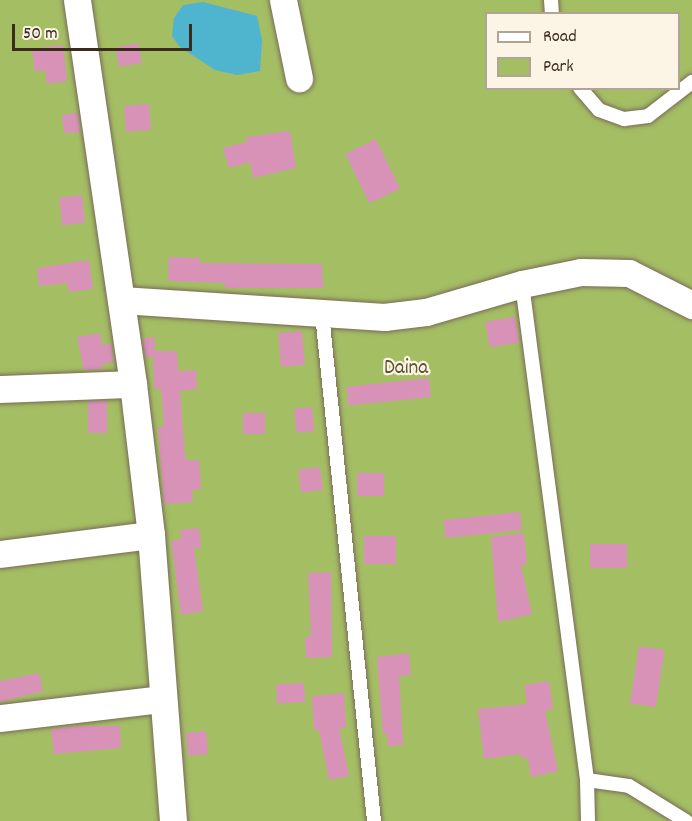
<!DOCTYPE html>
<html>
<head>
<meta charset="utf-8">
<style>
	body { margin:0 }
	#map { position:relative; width:692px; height:821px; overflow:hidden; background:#f1e5c7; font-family:Dekko,sans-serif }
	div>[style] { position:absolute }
	.green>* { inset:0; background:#a4be64 }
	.water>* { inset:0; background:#4fb4ce }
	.building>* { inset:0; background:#d892b8; transform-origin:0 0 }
	.roads { filter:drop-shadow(0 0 2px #7b6b59) drop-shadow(0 0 2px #7b6b59) }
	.service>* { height:14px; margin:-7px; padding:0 7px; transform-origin:7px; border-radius:7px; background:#fff }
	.minor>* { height:27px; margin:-13.5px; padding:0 13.5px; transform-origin:13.5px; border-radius:13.5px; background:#fff }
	span { translate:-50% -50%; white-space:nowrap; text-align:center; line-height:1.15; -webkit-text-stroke:4.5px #fcf5e5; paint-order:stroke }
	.park-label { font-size:21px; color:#5a5633 }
	.legend { position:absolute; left:485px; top:12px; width:195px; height:78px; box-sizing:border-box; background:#fcf5e5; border:2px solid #afa495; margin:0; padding:8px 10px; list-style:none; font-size:18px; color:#3b2a1e }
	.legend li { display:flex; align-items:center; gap:12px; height:30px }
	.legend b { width:30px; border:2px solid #afa495 }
	.scale { position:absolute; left:12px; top:24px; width:180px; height:27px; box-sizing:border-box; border:3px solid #3b2a1e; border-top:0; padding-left:8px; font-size:18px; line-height:21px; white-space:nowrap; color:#3b2a1e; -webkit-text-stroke:4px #fcf5e5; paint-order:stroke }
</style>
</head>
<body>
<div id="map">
	<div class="green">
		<div style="clip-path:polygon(evenodd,0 0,692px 0,692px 821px,0 821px,0 0,486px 14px,678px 14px,678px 88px,486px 88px,486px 14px)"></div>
	</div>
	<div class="water">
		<div style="clip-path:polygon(203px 2px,257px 16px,262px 40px,260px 71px,237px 75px,215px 70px,180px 47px,172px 36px,174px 18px,183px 5px)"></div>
	</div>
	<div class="building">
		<div style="left:138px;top:43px;width:20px;height:23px;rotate:79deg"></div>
		<div style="clip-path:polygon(63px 45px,67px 81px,47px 84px,45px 70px,35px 72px,32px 49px)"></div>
		<div style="left:149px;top:104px;width:26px;height:25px;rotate:86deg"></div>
		<div style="left:78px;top:113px;width:19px;height:16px;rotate:84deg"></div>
		<div style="clip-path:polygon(290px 131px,296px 168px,253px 178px,250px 162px,229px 168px,223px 148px,247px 142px,246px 137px)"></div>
		<div style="left:376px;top:139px;width:55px;height:34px;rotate:64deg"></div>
		<div style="left:82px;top:195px;width:28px;height:23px;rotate:84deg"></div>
		<div style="clip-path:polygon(169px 257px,200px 258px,200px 263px,322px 264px,323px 288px,225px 288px,225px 283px,168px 281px)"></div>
		<div style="clip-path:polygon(89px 260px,93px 289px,69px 292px,67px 283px,39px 286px,37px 268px)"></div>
		<div style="left:515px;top:317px;width:26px;height:30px;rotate:81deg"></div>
		<div style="left:302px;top:331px;width:34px;height:24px;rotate:85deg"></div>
		<div style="clip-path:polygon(100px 333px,102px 345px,111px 343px,114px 362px,102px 364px,103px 369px,84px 370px,77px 337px)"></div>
		<div style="clip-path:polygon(155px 337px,155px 351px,177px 351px,178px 371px,196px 370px,197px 389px,180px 391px,185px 456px,186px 460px,199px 460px,201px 489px,192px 490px,193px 502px,164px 504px,158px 427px,164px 426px,161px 389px,154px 389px,153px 356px,145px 357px,142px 339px)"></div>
		<div style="left:429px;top:378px;width:19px;height:83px;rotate:84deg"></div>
		<div style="left:88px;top:401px;width:19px;height:32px"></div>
		<div style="left:312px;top:407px;width:24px;height:18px;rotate:85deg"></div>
		<div style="left:265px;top:413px;width:21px;height:22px;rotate:90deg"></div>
		<div style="left:320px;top:467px;width:23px;height:22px;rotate:83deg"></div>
		<div style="left:357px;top:473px;width:27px;height:23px"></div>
		<div style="left:520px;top:512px;width:18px;height:77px;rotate:84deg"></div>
		<div style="clip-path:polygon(199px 528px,201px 548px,194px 548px,203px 611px,181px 615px,171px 540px,181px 540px,180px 530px)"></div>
		<div style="clip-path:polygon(524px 533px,527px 564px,521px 565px,532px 614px,498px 622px,491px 537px)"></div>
		<div style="left:364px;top:536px;width:32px;height:28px"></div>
		<div style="left:590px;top:544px;width:37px;height:24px"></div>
		<div style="clip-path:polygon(331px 572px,332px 657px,306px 658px,305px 637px,311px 636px,308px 573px)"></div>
		<div style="left:639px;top:646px;width:26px;height:58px;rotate:9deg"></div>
		<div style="clip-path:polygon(409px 653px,411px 675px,399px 676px,403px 745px,388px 746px,387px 734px,383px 734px,377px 657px)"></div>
		<div style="clip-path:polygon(39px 673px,43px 691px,0 702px,0 681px)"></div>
		<div style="clip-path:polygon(549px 681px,553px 709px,545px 711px,558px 771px,531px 777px,528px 758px,522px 759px,521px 754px,484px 759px,478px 709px,527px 704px,524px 685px)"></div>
		<div style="left:304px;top:683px;width:19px;height:28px;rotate:87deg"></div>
		<div style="clip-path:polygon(344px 693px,346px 728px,339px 728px,349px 776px,329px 780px,319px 730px,314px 730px,312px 696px)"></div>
		<div style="clip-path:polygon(79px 726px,120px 726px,121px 748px,54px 754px,51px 729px)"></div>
		<div style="left:206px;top:731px;width:23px;height:20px;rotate:85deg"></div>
	</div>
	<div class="roads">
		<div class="service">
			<div style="left:551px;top:0;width:14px;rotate:86deg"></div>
			<div style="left:580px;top:88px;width:29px;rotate:49deg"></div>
			<div style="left:599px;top:110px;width:27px;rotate:20deg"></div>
			<div style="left:624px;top:119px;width:24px;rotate:-7deg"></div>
			<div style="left:648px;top:116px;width:56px;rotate:-37.7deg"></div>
			<div style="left:522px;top:284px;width:500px;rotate:82.53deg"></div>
			<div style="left:587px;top:780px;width:41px;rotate:88.6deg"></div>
			<div style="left:322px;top:314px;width:510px;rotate:84.14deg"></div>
			<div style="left:587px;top:780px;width:42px;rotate:8.1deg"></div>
			<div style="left:629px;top:786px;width:67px;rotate:31.6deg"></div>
		</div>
		<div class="minor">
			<div style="left:77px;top:0;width:388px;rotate:81.7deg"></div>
			<div style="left:133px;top:384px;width:152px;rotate:83.2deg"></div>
			<div style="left:151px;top:535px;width:287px;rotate:85.6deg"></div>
			<div style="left:283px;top:0;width:80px;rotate:78.4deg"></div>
			<div style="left:121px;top:300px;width:264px;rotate:3.7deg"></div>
			<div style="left:384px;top:317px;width:42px;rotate:-6.8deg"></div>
			<div style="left:426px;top:312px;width:100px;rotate:-16.3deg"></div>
			<div style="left:522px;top:284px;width:60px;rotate:-11.5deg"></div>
			<div style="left:581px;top:272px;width:48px;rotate:1.2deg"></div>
			<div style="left:629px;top:273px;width:71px;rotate:26.9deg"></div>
			<div style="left:0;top:389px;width:133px;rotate:-2.2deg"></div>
			<div style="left:0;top:554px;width:152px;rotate:-7.2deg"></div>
			<div style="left:0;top:718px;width:163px;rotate:-6.7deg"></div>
		</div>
	</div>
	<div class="park-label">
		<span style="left:406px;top:369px">Daina</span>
	</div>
	<ul class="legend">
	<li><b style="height:8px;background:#fff"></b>Road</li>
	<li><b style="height:16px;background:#a4be64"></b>Park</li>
	</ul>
	<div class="scale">50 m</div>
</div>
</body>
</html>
